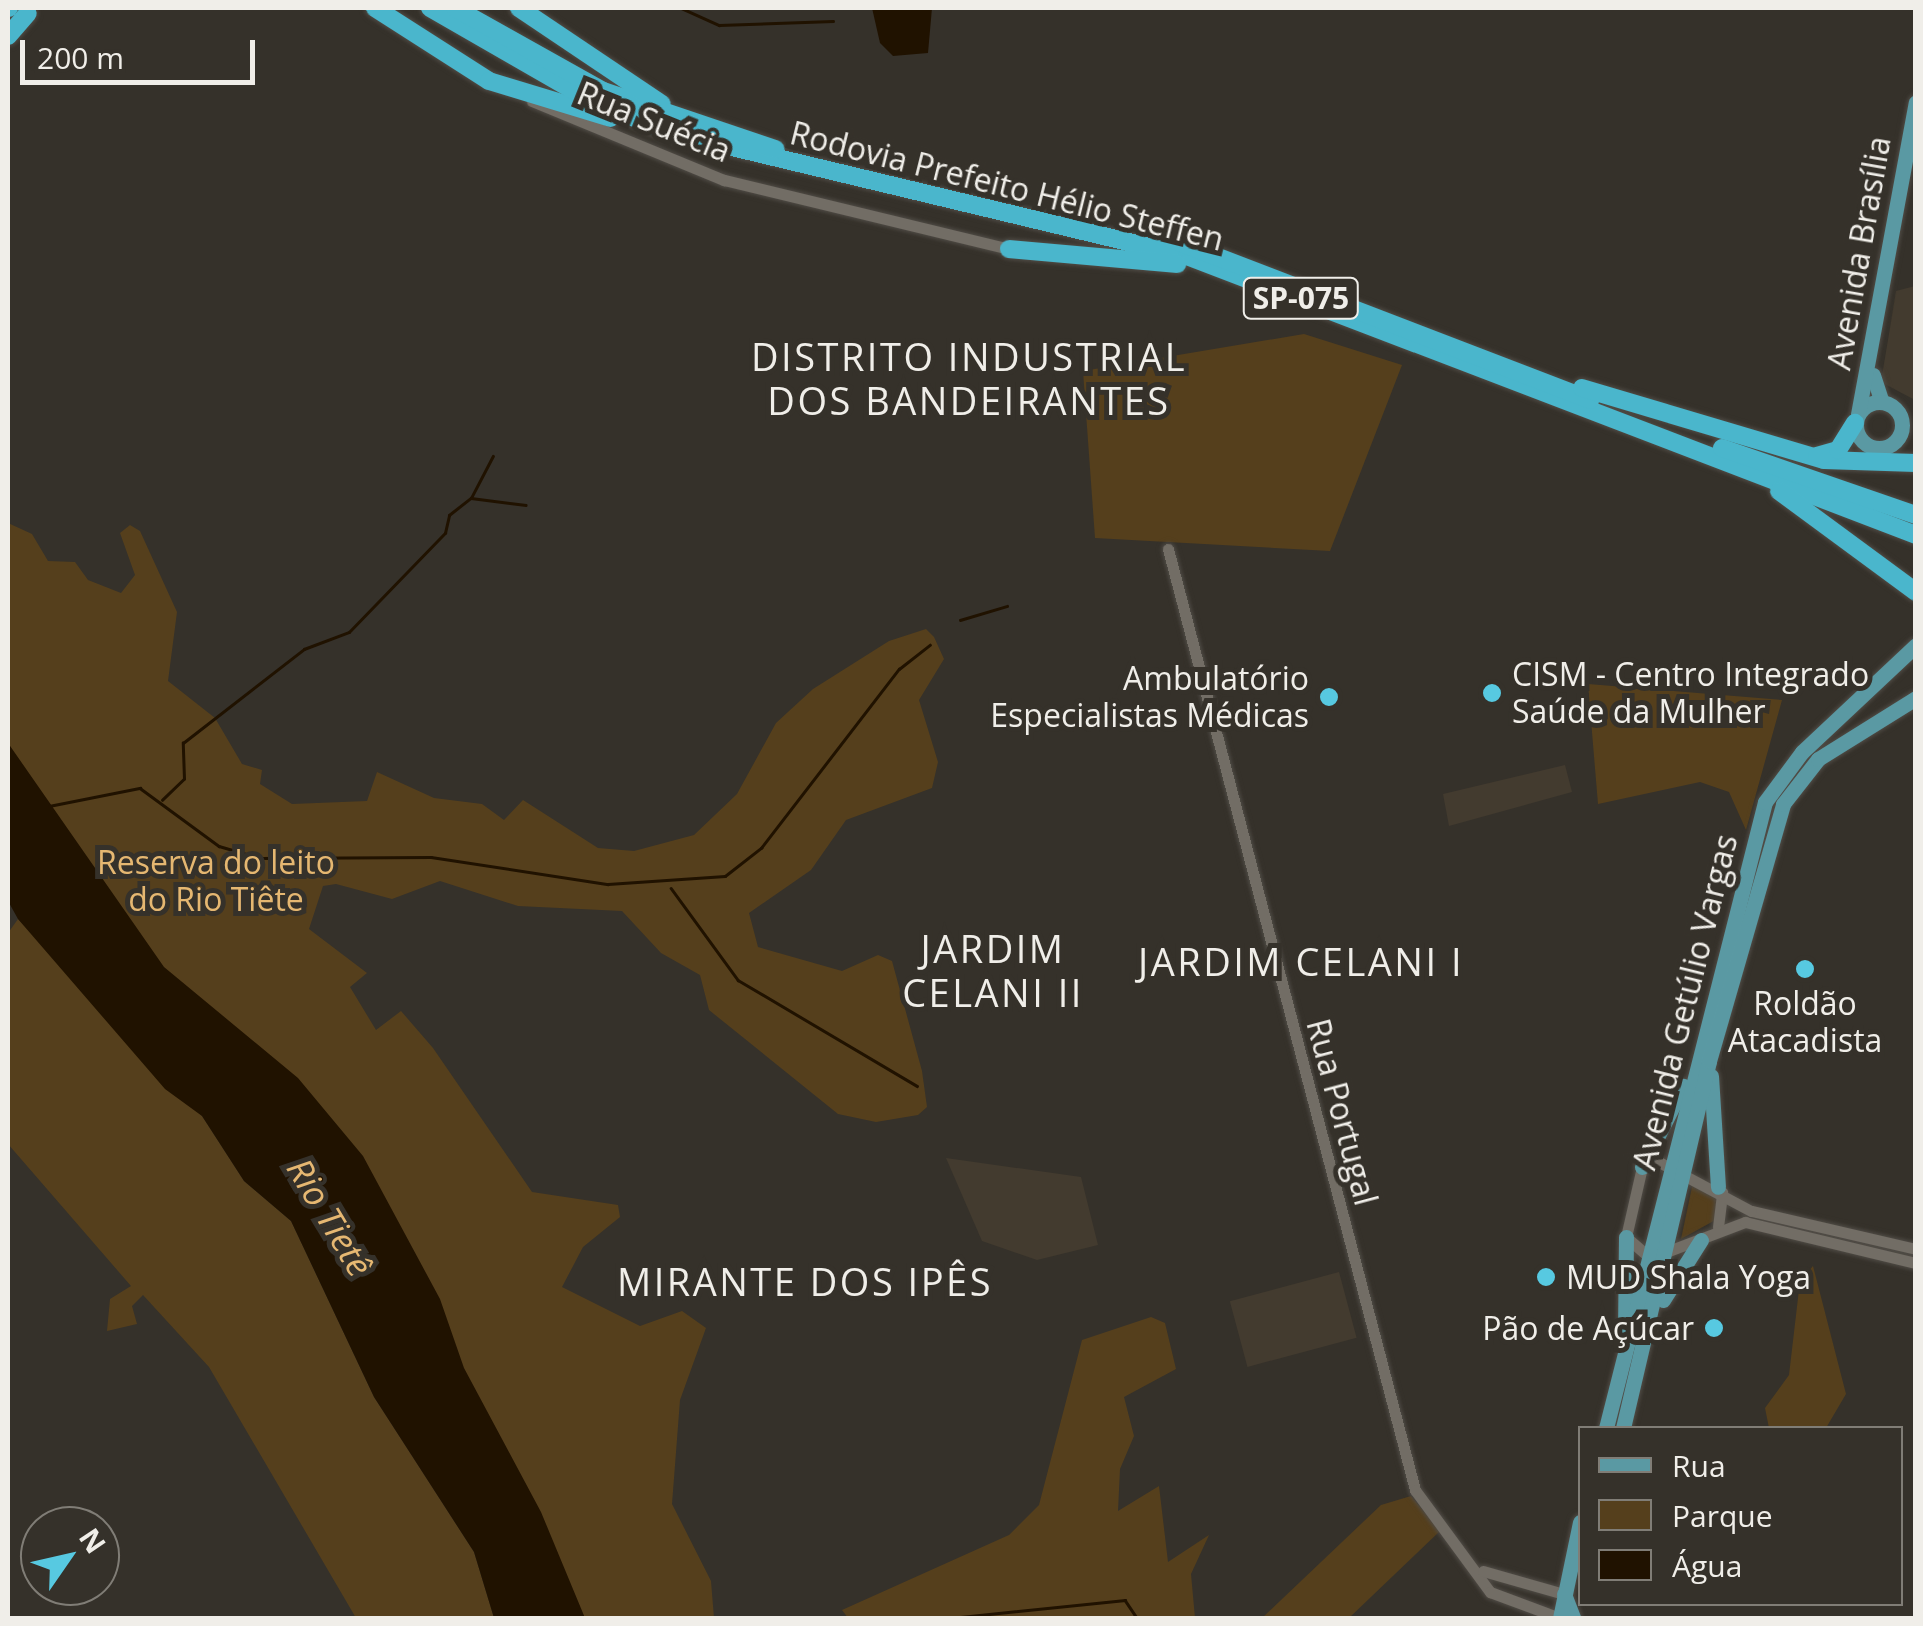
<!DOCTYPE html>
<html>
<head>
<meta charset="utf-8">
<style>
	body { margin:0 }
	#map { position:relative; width:1923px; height:1626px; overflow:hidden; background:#35312a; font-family:"Open Sans",sans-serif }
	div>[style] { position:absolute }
	.built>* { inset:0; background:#433b2f; transform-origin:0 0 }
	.green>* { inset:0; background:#553f1c }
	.water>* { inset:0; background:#201200 }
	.stream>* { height:2.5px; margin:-1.25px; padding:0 1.25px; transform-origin:1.25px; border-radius:1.25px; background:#201200 }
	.roads { filter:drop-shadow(0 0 2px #504c46) drop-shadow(0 0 2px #504c46) }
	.minor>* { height:11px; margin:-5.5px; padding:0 5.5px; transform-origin:5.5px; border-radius:5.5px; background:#726d65 }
	.major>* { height:15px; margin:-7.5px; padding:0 7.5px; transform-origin:7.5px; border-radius:7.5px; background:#5a99a3 }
	.major>.ring { margin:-7.5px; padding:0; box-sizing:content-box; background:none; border:15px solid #5a99a3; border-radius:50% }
	.highway>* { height:18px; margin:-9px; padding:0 9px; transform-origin:9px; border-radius:9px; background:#4ab6cc }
	.dots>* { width:28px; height:28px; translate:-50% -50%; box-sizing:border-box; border:5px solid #35312a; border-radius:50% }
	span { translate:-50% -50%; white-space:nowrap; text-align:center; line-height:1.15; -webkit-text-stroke:10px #35312a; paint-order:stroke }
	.shield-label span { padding:2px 8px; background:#35312a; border:2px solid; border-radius:8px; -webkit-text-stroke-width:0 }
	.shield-label { font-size:30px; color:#f0eee9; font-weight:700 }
	.street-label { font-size:32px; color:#f0eee9 }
	.poi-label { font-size:32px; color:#f0eee9 }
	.left { translate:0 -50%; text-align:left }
	.right { translate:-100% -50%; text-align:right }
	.park-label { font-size:32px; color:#e5b771 }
	.water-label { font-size:35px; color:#e6b872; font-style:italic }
	.quarter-label { font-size:38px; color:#f0eee9; letter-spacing:2.5px }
	.frame { position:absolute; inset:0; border:10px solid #f0eee9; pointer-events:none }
	.legend { position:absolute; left:1578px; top:1426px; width:325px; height:180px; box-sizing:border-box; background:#35312a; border:2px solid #807d76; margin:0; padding:12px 18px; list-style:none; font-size:30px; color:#f0eee9 }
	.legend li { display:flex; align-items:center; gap:20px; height:50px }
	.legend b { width:50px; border:2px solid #807d76 }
	.north { position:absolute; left:20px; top:1506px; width:100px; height:100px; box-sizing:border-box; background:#35312a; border:2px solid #807d76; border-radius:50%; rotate:56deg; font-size:28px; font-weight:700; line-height:40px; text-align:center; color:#f0eee9 }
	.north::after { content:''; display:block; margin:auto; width:35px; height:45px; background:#57c9e1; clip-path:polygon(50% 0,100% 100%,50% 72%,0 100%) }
	.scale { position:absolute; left:20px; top:40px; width:235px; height:45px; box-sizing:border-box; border:5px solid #f0eee9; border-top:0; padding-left:12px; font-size:30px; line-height:35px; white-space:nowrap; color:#f0eee9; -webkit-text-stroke:8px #35312a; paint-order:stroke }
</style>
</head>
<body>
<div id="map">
	<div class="built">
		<div style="clip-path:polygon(1915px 286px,1915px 400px,1881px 382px,1896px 291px)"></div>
		<div style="clip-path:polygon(1565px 765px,1572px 792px,1449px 826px,1443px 794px)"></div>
		<div style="clip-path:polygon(946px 1158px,1081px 1177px,1098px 1245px,1037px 1260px,982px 1241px)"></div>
		<div style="left:1339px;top:1272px;width:68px;height:113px;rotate:75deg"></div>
	</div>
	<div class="green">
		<div style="clip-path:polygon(1304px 334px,1402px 365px,1330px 551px,1095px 538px,1083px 371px)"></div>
		<div style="clip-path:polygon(8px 523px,32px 534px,48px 561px,75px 562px,88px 580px,121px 593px,135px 575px,120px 533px,130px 525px,140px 531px,177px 612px,168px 681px,215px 718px,242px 764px,262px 770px,260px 784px,292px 804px,367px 801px,377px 772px,434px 798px,482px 804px,504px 820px,523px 800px,598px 848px,634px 851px,694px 835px,737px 794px,776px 723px,813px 689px,889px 641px,926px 629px,934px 637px,944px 659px,919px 700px,938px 762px,932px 788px,846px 820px,811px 870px,749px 913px,758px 947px,842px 971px,878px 955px,892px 961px,922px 1071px,927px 1107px,918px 1115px,876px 1122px,838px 1114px,709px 1010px,700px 975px,661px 953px,622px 911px,518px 906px,440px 881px,392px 899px,336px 884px,323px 886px,309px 929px,367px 973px,350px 987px,376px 1030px,401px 1011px,433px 1048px,532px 1192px,618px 1205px,620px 1217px,583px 1247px,562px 1287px,640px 1326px,682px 1311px,706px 1328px,680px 1400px,672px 1504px,711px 1581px,714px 1618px,569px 1618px,189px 1004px,8px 768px)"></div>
		<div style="clip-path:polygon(1588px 684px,1782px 700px,1746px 830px,1729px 792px,1700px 782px,1598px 804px)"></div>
		<div style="clip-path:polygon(18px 919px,202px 1116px,244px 1181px,291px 1221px,374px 1397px,474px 1552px,494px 1618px,356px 1618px,209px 1367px,143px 1295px,132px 1306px,137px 1324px,107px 1331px,110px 1299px,131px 1286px,8px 1144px,8px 933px)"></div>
		<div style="clip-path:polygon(1693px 1182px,1720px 1197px,1719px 1218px,1681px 1239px)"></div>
		<div style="clip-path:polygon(1813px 1266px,1846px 1394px,1826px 1428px,1769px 1428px,1765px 1408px,1789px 1375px,1800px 1281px)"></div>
		<div style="clip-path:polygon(1151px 1317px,1165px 1323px,1176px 1369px,1124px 1397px,1134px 1436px,1120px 1469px,1118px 1511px,1159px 1486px,1168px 1562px,1209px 1535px,1191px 1574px,1195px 1618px,848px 1618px,842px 1610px,1009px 1535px,1039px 1505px,1082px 1340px)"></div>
		<div style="clip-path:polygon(1411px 1496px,1440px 1531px,1349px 1618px,1262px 1618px,1381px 1505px)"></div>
	</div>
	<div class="water">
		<div style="clip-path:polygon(872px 8px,932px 8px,928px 53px,893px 56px,880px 43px)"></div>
		<div style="clip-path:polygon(8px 743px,164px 967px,298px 1078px,363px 1156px,440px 1299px,464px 1368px,541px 1512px,585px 1618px,494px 1618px,474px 1552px,374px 1397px,291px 1221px,244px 1181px,202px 1116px,165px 1089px,18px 919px,8px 901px)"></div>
	</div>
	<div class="stream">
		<div style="left:681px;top:8px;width:42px;rotate:24.1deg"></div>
		<div style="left:719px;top:25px;width:114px;rotate:-2deg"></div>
		<div style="left:471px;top:498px;width:47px;rotate:-62.4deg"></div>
		<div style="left:960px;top:620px;width:49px;rotate:-16.6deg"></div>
		<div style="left:162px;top:800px;width:30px;rotate:-44deg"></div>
		<div style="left:184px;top:779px;width:36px;rotate:-92deg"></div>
		<div style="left:183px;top:743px;width:153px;rotate:-37.8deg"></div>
		<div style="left:304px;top:649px;width:48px;rotate:-20.7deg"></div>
		<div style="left:349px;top:632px;width:138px;rotate:-45.9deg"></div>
		<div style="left:445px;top:533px;width:18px;rotate:-77deg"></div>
		<div style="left:449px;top:515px;width:28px;rotate:-38deg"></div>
		<div style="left:471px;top:498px;width:55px;rotate:7.3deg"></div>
		<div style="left:49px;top:806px;width:93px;rotate:-11.2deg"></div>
		<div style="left:140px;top:788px;width:98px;rotate:36.3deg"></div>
		<div style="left:219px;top:846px;width:43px;rotate:16.3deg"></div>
		<div style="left:260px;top:858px;width:171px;rotate:-0.3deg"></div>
		<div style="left:431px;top:857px;width:179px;rotate:8.7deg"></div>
		<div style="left:608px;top:884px;width:117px;rotate:-3.9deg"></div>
		<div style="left:725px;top:876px;width:46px;rotate:-37.9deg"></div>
		<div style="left:761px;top:848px;width:226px;rotate:-52.4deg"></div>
		<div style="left:899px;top:669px;width:39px;rotate:-38deg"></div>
		<div style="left:671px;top:888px;width:114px;rotate:53.9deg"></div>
		<div style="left:738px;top:980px;width:208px;rotate:30.6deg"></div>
		<div style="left:951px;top:1618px;width:175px;rotate:-5.9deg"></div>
		<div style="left:1125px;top:1600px;width:22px;rotate:56deg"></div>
	</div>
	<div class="roads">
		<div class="minor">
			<div style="left:532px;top:101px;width:208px;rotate:22.4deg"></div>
			<div style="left:724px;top:180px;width:293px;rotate:13.6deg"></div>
			<div style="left:1168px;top:549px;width:973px;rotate:75.29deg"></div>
			<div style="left:1415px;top:1490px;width:127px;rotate:53.7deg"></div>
			<div style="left:1490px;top:1592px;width:75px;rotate:20.4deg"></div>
			<div style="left:1718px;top:1227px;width:35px;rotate:-83deg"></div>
			<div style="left:1916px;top:1249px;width:169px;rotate:-167deg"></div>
			<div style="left:1751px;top:1211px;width:104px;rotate:-152deg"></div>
			<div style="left:1659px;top:1162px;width:18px;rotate:164deg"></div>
			<div style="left:1642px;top:1167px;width:72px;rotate:102.9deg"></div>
			<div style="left:1626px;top:1237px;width:32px;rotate:41deg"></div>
			<div style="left:1650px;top:1258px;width:102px;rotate:-20.8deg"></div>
			<div style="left:1745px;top:1222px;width:176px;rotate:13.5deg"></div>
			<div style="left:1483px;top:1571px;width:84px;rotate:15.9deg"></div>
		</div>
		<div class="major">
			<div style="left:1873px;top:375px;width:28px;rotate:72deg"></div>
			<div class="ring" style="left:1856px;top:402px;width:31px;height:31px"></div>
			<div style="left:1858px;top:414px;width:317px;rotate:-79.5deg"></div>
			<div style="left:1711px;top:1076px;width:111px;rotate:86.4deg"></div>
			<div style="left:1642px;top:1167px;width:91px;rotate:-63.2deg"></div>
			<div style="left:1663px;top:1300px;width:71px;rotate:-57.7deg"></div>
			<div style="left:1625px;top:1333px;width:96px;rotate:-89.4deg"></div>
			<div style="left:1606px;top:1428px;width:646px;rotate:-75.75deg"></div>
			<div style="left:1765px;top:802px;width:62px;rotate:-53.5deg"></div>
			<div style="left:1802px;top:752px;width:156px;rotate:-43.2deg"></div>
			<div style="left:1623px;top:1428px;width:377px;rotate:-76.8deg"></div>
			<div style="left:1709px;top:1061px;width:267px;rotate:-73.9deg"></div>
			<div style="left:1783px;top:804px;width:57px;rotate:-52.1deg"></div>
			<div style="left:1818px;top:759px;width:115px;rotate:-31.9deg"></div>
			<div style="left:1564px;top:1594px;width:26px;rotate:69deg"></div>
			<div style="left:1560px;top:1618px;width:98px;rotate:-78.2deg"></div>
		</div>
		<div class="highway">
			<div style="left:8px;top:8px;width:1px"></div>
			<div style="left:375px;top:8px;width:135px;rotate:32.6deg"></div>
			<div style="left:489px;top:81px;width:127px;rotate:16.9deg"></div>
			<div style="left:430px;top:8px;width:179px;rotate:29.9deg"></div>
			<div style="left:585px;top:97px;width:87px;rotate:23deg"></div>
			<div style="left:665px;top:131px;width:537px;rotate:13.47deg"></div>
			<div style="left:1187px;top:256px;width:781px;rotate:20.94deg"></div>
			<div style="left:455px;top:8px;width:170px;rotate:29.3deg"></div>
			<div style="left:603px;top:91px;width:182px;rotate:18.6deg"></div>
			<div style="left:519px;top:8px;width:172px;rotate:33.9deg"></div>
			<div style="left:8px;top:36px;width:30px;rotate:-49deg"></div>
			<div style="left:1171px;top:239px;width:449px;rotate:21deg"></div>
			<div style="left:1009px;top:249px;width:169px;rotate:5.1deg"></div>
			<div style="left:1582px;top:388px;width:252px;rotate:16.6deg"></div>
			<div style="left:1824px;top:460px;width:92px;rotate:1.9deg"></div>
			<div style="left:1722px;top:448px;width:205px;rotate:19.1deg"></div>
			<div style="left:1817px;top:456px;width:22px;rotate:-16deg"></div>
			<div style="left:1838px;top:450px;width:32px;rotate:-58deg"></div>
			<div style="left:1779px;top:491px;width:170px;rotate:36.4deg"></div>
		</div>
	</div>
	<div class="dots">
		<div style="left:1492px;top:693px;background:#57c9e1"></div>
		<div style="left:1329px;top:697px;background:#57c9e1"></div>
		<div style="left:1805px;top:969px;background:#57c9e1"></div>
		<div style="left:1546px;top:1277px;background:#57c9e1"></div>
		<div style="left:1714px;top:1328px;background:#57c9e1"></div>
	</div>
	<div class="shield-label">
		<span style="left:1301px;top:298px">SP-075</span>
	</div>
	<div class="street-label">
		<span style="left:654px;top:122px;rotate:22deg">Rua Suécia</span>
		<span style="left:1007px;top:186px;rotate:14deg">Rodovia Prefeito Hélio Steffen</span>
		<span style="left:1859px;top:253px;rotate:-80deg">Avenida Brasília</span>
		<span style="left:1685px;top:1002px;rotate:-76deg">Avenida Getúlio Vargas</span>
		<span style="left:1342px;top:1112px;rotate:75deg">Rua Portugal</span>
	</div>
	<div class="poi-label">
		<span class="left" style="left:1512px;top:693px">CISM - Centro Integrado<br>Saúde da Mulher</span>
		<span class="right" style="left:1309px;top:697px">Ambulatório<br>Especialistas Médicas</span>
		<span style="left:1805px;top:1022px">Roldão<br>Atacadista</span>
		<span class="left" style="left:1566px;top:1277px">MUD Shala Yoga</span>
		<span class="right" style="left:1694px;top:1328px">Pão de Açúcar</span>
	</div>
	<div class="park-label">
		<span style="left:216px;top:881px">Reserva do leito<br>do Rio Tiête</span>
	</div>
	<div class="water-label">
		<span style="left:330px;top:1217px;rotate:59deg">Rio Tietê</span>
	</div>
	<div class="quarter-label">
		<span style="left:969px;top:379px">DISTRITO INDUSTRIAL<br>DOS BANDEIRANTES</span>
		<span style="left:993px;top:971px">JARDIM<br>CELANI II</span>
		<span style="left:1301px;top:962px">JARDIM CELANI I</span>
		<span style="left:805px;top:1282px">MIRANTE DOS IPÊS</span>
	</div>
	<div class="frame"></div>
	<ul class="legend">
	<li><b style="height:12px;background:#5a99a3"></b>Rua</li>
	<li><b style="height:28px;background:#553f1c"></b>Parque</li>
	<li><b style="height:28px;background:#201200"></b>Água</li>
	</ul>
	<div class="north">N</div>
	<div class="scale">200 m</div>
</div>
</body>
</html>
